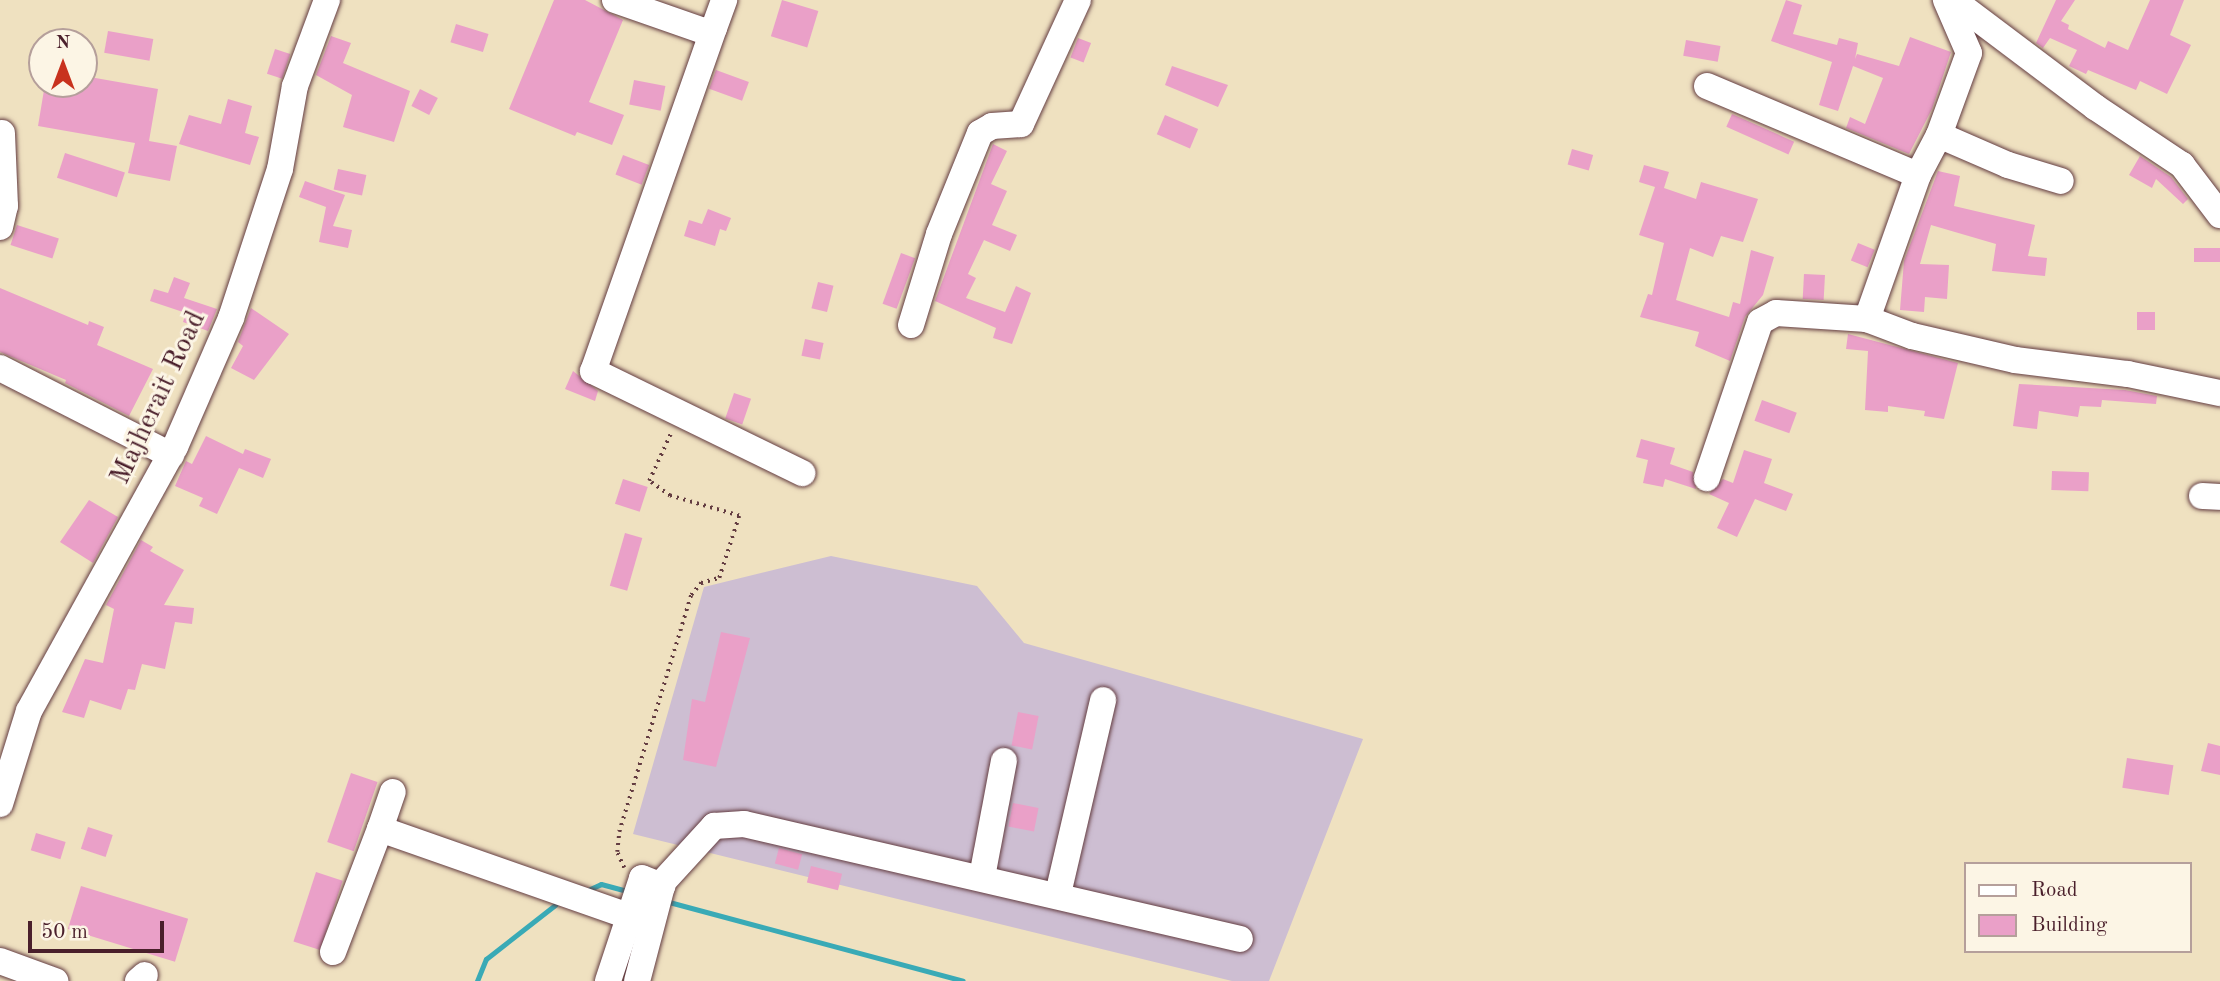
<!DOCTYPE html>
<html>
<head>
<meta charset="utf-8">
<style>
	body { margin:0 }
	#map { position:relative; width:2220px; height:981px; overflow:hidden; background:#efe1c0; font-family:"Old Standard TT",serif }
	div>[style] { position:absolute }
	.industrial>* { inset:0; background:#cdbed2 }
	.stream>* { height:5px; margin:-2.5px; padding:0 2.5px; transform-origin:2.5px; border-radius:2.5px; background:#39aab6 }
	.building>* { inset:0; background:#eaa0c8; transform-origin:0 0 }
	.path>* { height:3.5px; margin-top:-1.75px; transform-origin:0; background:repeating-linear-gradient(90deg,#633c41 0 2px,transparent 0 7px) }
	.roads { filter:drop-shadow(0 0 2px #633c41) drop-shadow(0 0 2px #633c41) }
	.minor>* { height:26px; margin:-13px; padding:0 13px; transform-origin:13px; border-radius:13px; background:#fff }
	span { translate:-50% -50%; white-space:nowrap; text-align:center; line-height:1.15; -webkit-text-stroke:6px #fcf5e5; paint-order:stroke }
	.street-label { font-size:28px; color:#4a1f2b }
	.legend { position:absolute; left:1964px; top:862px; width:228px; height:91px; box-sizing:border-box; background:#fcf5e5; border:2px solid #b59f9b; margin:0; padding:9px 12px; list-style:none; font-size:21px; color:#4a1f2b }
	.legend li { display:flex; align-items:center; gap:14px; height:35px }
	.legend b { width:35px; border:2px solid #b59f9b }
	.north { position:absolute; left:28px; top:28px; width:70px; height:70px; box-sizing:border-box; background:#fcf5e5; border:2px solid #b59f9b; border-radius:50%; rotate:0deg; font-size:19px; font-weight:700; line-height:28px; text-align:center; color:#4a1f2b }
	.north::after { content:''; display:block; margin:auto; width:24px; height:32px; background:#c8321e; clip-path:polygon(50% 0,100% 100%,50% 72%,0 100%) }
	.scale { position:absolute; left:28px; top:921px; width:136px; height:32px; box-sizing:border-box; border:4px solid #4a1f2b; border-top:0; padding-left:9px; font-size:21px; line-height:24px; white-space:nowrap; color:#4a1f2b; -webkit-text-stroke:5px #fcf5e5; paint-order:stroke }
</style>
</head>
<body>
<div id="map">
	<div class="industrial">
		<div style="clip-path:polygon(831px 556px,977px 586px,1024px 643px,1363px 739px,1269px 981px,1232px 981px,633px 834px,704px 587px)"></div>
	</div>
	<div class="stream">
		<div style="left:590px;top:889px;width:12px;rotate:-24deg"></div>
		<div style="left:601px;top:884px;width:24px;rotate:15deg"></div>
		<div style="left:669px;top:902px;width:304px;rotate:15deg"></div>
		<div style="left:477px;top:981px;width:24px;rotate:-68deg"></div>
		<div style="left:486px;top:959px;width:88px;rotate:-38deg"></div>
	</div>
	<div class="building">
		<div style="clip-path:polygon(554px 0,585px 0,623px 20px,589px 102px,624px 115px,612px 145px,577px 132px,575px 136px,509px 109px)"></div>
		<div style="left:782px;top:0;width:38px;height:38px;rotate:17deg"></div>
		<div style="clip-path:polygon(1786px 0,1802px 5px,1793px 34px,1837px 45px,1839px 38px,1858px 43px,1855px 59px,1857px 54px,1899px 66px,1910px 37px,1951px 52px,1932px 109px,1909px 154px,1846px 128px,1850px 117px,1865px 124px,1883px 78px,1853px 66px,1838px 111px,1819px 105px,1832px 62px,1771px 41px)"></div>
		<div style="clip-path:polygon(2056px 0,2075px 0,2061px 21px,2069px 25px,2068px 29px,2105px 48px,2108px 41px,2128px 50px,2150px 0,2184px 0,2170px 35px,2191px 45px,2167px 94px,2140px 81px,2136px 90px,2088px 70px,2086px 74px,2069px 66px,2077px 50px,2050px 38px,2043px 48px,2036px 43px)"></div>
		<div style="left:456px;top:24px;width:34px;height:19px;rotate:17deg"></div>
		<div style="left:108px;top:31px;width:46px;height:22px;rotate:10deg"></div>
		<div style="clip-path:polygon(331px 36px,351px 43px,343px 63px,410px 91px,394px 142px,343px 127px,352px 95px,316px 75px)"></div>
		<div style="left:1078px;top:38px;width:14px;height:21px;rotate:21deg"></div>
		<div style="left:1686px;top:40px;width:35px;height:16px;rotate:10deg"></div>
		<div style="left:275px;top:49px;width:16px;height:26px;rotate:18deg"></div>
		<div style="clip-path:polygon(1172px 66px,1228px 85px,1218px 107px,1165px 85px)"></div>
		<div style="left:716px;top:70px;width:35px;height:20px;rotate:20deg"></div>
		<div style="clip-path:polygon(84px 76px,158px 89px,149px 141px,177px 146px,170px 181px,128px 173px,135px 143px,38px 126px,45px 84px,84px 84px)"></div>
		<div style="left:634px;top:80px;width:32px;height:25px;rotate:11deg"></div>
		<div style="left:420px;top:89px;width:20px;height:19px;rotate:27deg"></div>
		<div style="clip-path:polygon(228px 99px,252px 106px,245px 133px,259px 137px,250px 165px,179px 144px,189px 115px,221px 124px)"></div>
		<div style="left:1732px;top:114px;width:68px;height:14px;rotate:24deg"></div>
		<div style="left:1165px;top:115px;width:36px;height:21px;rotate:23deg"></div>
		<div style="clip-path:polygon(993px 144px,1007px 151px,991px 184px,1007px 191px,992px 225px,1017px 235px,1010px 251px,984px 240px,968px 274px,976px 278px,966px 298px,1005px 312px,1016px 286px,1031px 293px,1012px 344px,993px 338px,996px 328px,935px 301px)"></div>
		<div style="left:1572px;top:149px;width:22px;height:16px;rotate:16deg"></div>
		<div style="left:65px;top:153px;width:63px;height:26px;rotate:18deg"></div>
		<div style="left:623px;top:155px;width:28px;height:21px;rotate:21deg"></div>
		<div style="clip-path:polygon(2140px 156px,2171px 177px,2188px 199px,2183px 204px,2156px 179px,2152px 188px,2129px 175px)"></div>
		<div style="clip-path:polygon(1644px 165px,1669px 172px,1664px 188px,1696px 199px,1701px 182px,1758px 199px,1743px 242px,1721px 236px,1713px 257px,1690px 248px,1676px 300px,1729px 317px,1733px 302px,1740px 304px,1751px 250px,1774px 257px,1763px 295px,1745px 317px,1730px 361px,1695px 346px,1699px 332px,1640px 317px,1648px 294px,1652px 295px,1664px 243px,1639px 235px,1655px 187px,1639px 182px)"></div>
		<div style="left:338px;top:169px;width:29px;height:21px;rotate:12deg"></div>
		<div style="clip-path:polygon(1938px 171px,1960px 176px,1954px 206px,2035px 225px,2028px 256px,2047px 258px,2045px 276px,1992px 271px,1996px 244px,1931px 225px,1920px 264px,1949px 265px,1947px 299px,1925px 297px,1924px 312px,1900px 310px,1904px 261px)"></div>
		<div style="clip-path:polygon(305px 181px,345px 195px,333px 226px,352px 230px,348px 248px,319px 242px,326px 207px,299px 197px)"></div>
		<div style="clip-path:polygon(708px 209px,731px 218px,726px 231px,720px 229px,715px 246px,684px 236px,689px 220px,702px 224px)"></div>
		<div style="left:17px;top:225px;width:44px;height:21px;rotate:18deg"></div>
		<div style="left:1858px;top:243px;width:18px;height:19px;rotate:22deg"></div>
		<div style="left:2194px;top:248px;width:26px;height:14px"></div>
		<div style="left:901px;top:253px;width:15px;height:54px;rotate:20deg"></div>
		<div style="left:1804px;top:274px;width:21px;height:25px;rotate:3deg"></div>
		<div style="clip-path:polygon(174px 277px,190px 283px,184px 298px,217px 309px,208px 331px,183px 322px,186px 313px,150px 301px,154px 289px,168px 293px)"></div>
		<div style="left:818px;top:282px;width:16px;height:27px;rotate:14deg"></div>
		<div style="clip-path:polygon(0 288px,88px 325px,89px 321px,104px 327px,97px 345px,153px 369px,129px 416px,65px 383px,66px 380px,0 352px)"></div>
		<div style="clip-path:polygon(251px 308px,289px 334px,254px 380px,231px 368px,243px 346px,238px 342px)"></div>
		<div style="left:2137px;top:312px;width:18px;height:18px"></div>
		<div style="clip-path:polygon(1848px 334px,1958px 363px,1944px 419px,1924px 416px,1925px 411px,1888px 406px,1888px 412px,1865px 410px,1868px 351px,1846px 349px)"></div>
		<div style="left:805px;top:339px;width:19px;height:17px;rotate:12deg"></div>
		<div style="clip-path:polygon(573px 371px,598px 391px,595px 401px,565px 389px)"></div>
		<div style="clip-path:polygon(2019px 384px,2125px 390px,2157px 396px,2156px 404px,2102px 400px,2101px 407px,2080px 406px,2078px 417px,2039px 411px,2037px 429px,2013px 426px)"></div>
		<div style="left:734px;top:393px;width:18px;height:27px;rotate:19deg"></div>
		<div style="left:1762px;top:400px;width:37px;height:22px;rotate:20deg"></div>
		<div style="clip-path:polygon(206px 436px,243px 454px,245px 449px,271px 459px,263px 478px,239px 468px,217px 514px,199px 506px,203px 498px,175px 486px,186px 461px,192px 464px)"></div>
		<div style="clip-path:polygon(1641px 439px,1675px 448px,1670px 464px,1693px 472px,1696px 489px,1665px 479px,1663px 487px,1643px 483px,1648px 460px,1636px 457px)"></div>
		<div style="clip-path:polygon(1744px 450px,1772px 459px,1764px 483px,1793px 494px,1786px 511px,1755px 499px,1737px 537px,1717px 528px,1729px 503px,1709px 494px,1723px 479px,1733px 483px)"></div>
		<div style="left:2052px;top:471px;width:37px;height:19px;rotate:2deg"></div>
		<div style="left:623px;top:479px;width:26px;height:26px;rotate:18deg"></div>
		<div style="clip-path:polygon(89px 500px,118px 517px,93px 563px,60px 542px)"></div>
		<div style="left:625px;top:533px;width:18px;height:55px;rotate:16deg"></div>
		<div style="clip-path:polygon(141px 540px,153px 547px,150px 551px,184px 570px,164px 605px,194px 608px,192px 624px,175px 622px,165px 669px,142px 664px,135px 690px,128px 689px,121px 710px,90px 700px,84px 718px,62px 712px,85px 659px,103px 663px,114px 609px,106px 605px)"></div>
		<div style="clip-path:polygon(721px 632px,750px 638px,716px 767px,683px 760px,692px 699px,705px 702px)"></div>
		<div style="left:1018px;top:712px;width:21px;height:34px;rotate:11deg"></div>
		<div style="clip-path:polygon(2208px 743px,2220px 746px,2220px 775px,2201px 771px)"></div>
		<div style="left:2127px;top:758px;width:47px;height:30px;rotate:9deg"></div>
		<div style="left:351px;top:773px;width:28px;height:73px;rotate:19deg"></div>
		<div style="left:1013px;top:803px;width:26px;height:24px;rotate:11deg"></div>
		<div style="left:88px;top:827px;width:26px;height:23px;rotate:18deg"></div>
		<div style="left:36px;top:833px;width:31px;height:18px;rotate:17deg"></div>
		<div style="left:779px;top:848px;width:24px;height:16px;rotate:15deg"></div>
		<div style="left:811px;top:866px;width:32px;height:17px;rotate:14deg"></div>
		<div style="left:316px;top:872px;width:28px;height:73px;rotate:18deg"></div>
		<div style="left:81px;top:886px;width:112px;height:45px;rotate:17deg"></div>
	</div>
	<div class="path">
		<div style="left:624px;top:868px;width:17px;rotate:-114deg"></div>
		<div style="left:617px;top:852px;width:20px;rotate:-84deg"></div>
		<div style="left:619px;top:832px;width:248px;rotate:-73.1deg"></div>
		<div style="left:691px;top:595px;width:16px;rotate:-50deg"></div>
		<div style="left:701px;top:583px;width:19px;rotate:-16deg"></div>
		<div style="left:719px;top:578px;width:65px;rotate:-72.1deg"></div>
		<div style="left:739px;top:516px;width:72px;rotate:-163.8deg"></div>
		<div style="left:670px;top:496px;width:26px;rotate:-144deg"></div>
		<div style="left:649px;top:481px;width:53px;rotate:-65.4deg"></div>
	</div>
	<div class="roads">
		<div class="minor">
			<div style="left:615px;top:0;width:94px;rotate:19.2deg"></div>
			<div style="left:704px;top:31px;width:10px;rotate:-17deg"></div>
			<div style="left:714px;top:28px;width:30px;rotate:-70deg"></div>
			<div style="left:1953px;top:0;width:178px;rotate:37deg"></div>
			<div style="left:2095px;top:107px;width:105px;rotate:33.7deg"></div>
			<div style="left:2182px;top:165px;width:63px;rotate:52.8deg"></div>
			<div style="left:714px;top:28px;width:364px;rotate:109.4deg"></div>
			<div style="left:593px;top:371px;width:233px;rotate:26deg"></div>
			<div style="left:1707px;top:86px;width:229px;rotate:22.9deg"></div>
			<div style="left:1918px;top:175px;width:153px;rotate:109.5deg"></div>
			<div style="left:1867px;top:319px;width:91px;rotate:-176.2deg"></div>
			<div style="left:1776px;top:313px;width:18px;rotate:151deg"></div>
			<div style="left:1760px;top:322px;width:165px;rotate:108.8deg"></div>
			<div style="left:1939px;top:135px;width:87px;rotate:-69.9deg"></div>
			<div style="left:1969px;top:53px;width:58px;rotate:-113.5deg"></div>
			<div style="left:1918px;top:175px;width:45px;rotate:-62.3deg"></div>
			<div style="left:1939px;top:135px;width:75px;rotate:23.5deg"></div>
			<div style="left:2008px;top:165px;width:55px;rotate:16.8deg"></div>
			<div style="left:0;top:227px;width:22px;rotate:-77deg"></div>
			<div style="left:5px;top:206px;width:73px;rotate:-92.4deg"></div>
			<div style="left:1867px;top:319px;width:48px;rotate:20.7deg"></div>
			<div style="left:1912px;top:336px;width:106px;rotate:13.1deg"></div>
			<div style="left:2015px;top:360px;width:114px;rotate:7.1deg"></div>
			<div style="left:2128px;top:374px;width:94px;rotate:11.7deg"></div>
			<div style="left:911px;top:325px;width:95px;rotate:-72.9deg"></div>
			<div style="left:939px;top:234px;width:109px;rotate:-67.9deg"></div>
			<div style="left:980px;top:133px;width:14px;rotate:-30deg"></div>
			<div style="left:992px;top:126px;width:29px;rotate:-4deg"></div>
			<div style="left:1021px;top:124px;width:136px;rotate:-65.3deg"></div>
			<div style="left:0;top:368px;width:192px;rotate:27deg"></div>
			<div style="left:2202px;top:496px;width:18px;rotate:3deg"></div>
			<div style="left:0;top:804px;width:97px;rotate:-72.7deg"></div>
			<div style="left:29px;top:711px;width:302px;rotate:-61.1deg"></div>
			<div style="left:175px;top:447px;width:141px;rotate:-66.5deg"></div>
			<div style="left:231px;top:318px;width:157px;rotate:-71.8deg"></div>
			<div style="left:280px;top:169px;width:84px;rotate:-79.8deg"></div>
			<div style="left:295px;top:86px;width:92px;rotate:-69.6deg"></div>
			<div style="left:380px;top:829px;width:39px;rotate:-71deg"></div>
			<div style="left:982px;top:877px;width:118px;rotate:-79.3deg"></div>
			<div style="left:661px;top:884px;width:79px;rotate:-47.6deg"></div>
			<div style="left:714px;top:826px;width:30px;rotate:-4deg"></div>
			<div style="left:744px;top:824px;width:509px;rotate:13.05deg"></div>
			<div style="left:1058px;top:894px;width:199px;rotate:-76.9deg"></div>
			<div style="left:333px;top:952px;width:132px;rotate:-69.1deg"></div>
			<div style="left:380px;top:829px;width:263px;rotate:19.3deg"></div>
			<div style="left:0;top:961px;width:59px;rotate:20deg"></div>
			<div style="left:138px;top:981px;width:9px;rotate:-41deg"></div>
			<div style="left:608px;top:981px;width:108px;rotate:-71.7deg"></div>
			<div style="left:642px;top:878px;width:22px;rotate:22deg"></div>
			<div style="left:662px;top:886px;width:98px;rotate:104.7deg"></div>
		</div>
	</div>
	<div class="street-label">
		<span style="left:159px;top:398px;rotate:-65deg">Majherait Road</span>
	</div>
	<ul class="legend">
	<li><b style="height:9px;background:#fff"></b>Road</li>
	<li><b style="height:19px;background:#eaa0c8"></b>Building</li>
	</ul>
	<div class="north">N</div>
	<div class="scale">50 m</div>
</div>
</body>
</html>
